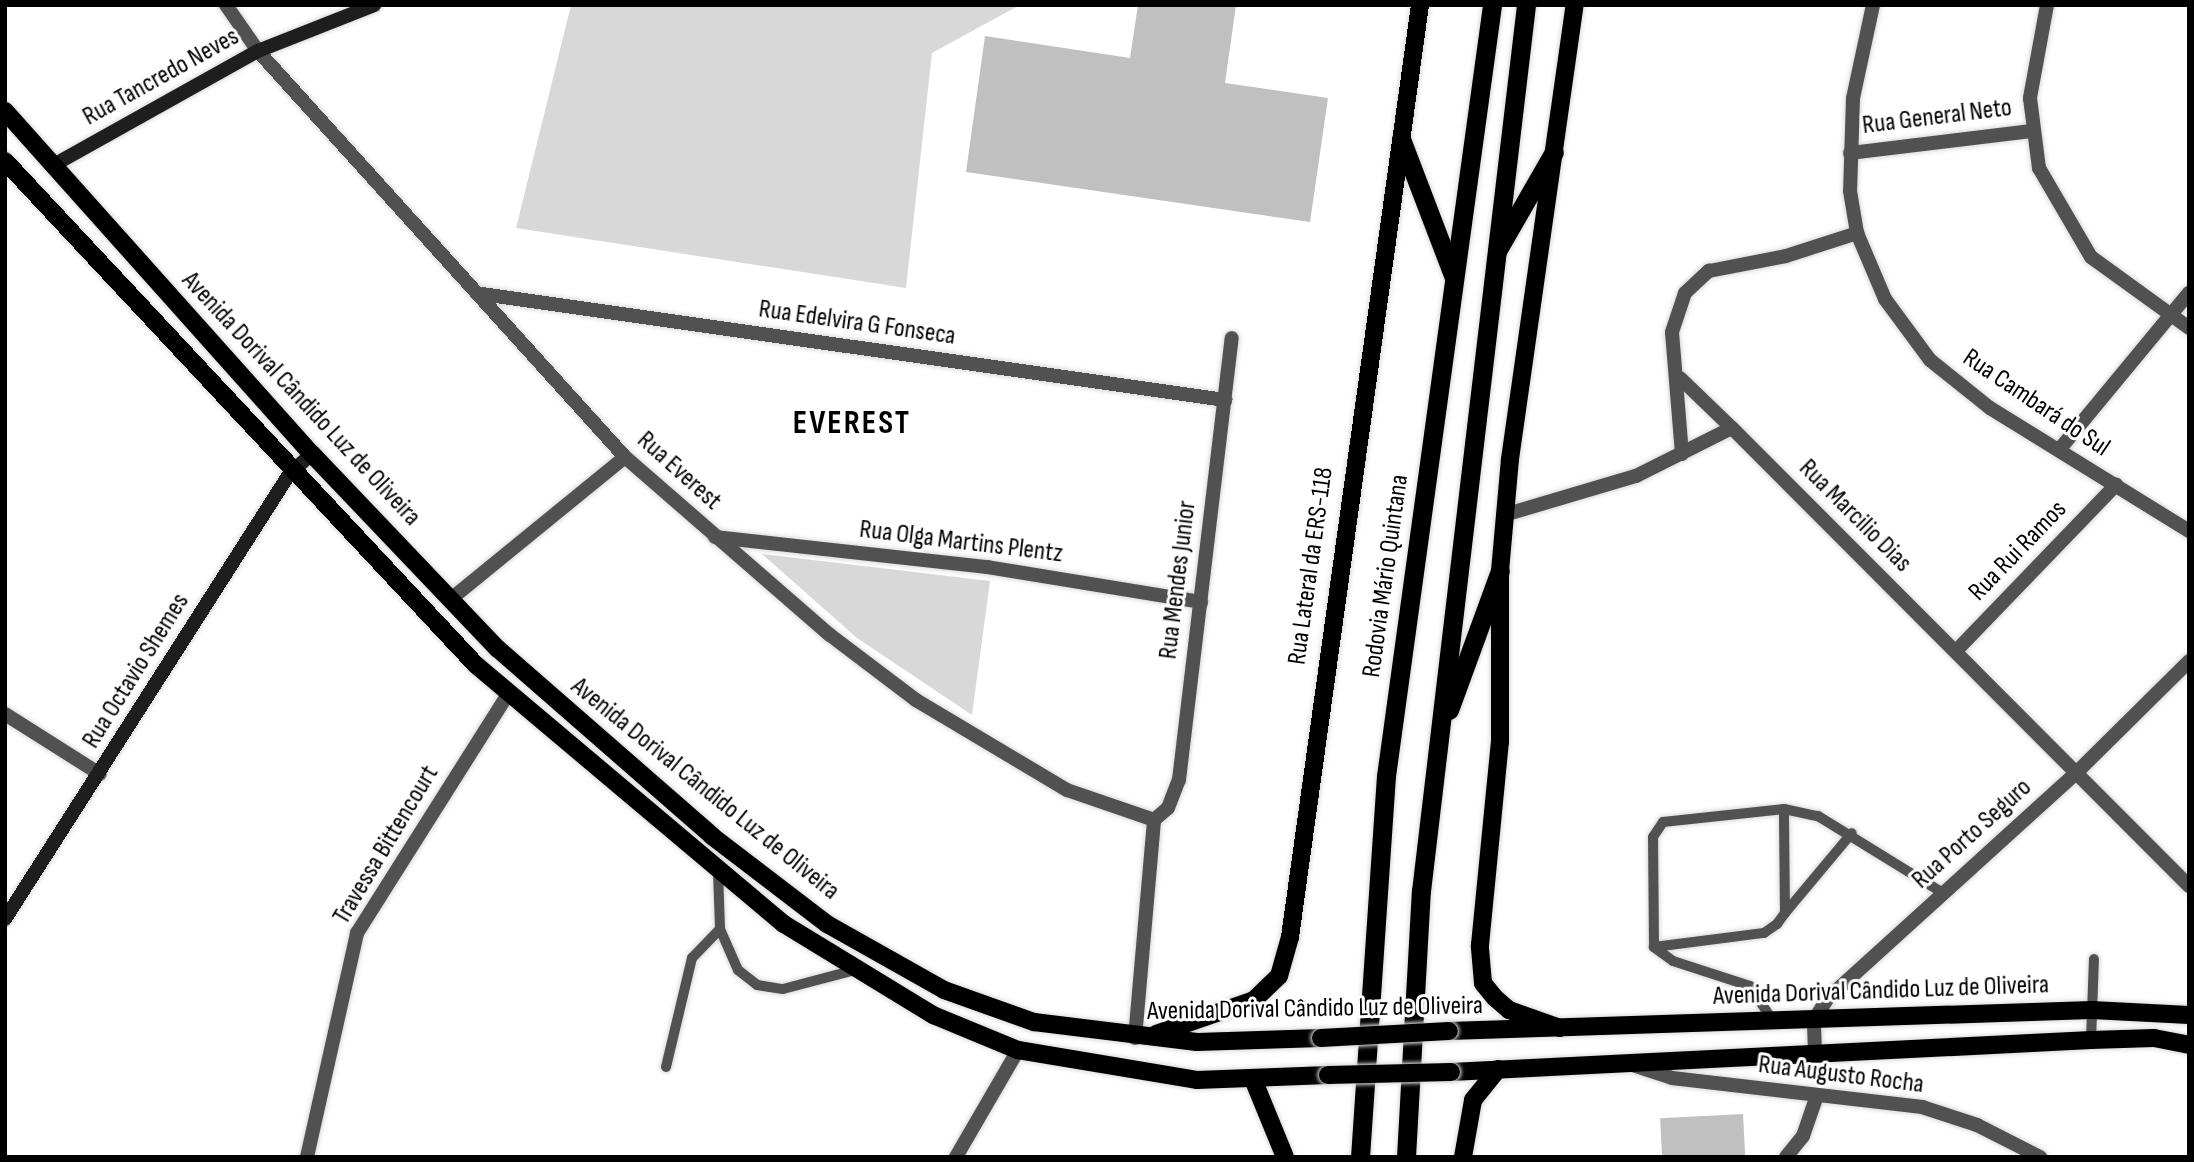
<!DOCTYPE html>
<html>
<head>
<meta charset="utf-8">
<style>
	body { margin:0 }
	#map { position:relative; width:2194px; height:1162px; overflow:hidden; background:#fff; font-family:"Sofia Sans Condensed",sans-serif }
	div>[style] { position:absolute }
	.green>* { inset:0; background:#d8d8d8 }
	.building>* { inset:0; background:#c0c0c0; transform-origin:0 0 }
	.roads { filter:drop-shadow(0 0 2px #dbdbdb) drop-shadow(0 0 2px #dbdbdb) }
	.service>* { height:10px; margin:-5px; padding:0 5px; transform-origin:5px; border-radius:5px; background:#515151 }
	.minor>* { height:14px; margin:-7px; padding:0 7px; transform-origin:7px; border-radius:7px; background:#515151 }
	.tertiary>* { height:14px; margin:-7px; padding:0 7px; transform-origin:7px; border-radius:7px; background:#515151 }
	.secondary>* { height:14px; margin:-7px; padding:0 7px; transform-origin:7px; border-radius:7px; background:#1e1e1e }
	.primary>* { height:18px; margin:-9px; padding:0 9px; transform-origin:9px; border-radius:9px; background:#000 }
	.trunk>* { height:19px; margin:-9.5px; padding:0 9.5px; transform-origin:9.5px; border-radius:9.5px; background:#000 }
	.bridges { filter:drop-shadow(0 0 2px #dbdbdb) drop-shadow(0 0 2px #dbdbdb) }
	.primary-bridge>* { height:18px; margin:-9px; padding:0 9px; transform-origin:9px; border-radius:9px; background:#000 }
	span { translate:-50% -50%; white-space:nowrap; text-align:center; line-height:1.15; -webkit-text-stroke:6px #fff; paint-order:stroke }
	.street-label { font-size:26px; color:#000 }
	.district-label { font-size:33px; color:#000; font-weight:700; letter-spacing:2px }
	.frame { position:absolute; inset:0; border:7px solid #000; pointer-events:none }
</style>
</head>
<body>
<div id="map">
	<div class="green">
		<div style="clip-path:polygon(571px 5px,1020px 5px,932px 53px,906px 288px,516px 228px)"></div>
		<div style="clip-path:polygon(762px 554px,990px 581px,972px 715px,857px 638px)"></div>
	</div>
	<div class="building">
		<div style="clip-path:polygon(1138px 5px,1236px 5px,1225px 83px,1328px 98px,1310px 222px,966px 172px,985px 36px,1130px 58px)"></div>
		<div style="left:1743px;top:1114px;width:43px;height:83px;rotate:87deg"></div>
	</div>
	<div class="roads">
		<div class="service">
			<div style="left:718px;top:871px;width:58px;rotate:88deg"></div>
			<div style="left:720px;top:929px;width:45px;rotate:66.3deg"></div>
			<div style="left:738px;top:970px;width:24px;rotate:38deg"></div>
			<div style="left:757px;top:985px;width:26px;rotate:9deg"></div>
			<div style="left:783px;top:989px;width:74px;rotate:-14.8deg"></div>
			<div style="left:1785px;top:913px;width:104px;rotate:-50.1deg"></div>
			<div style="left:1654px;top:947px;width:111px;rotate:-7.3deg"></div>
			<div style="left:1764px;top:933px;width:16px;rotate:-35deg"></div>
			<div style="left:1777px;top:924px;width:14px;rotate:-54deg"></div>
			<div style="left:1785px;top:913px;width:104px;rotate:-90.6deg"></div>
			<div style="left:1773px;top:1021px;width:42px;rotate:-123.3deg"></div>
			<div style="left:1750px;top:986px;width:81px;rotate:-162deg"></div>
			<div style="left:1673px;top:961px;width:24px;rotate:-144deg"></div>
			<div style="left:1654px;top:947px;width:110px;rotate:-90.5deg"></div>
			<div style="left:1653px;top:837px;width:18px;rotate:-56deg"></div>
			<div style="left:1663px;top:822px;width:122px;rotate:-6.1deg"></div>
			<div style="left:1784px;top:809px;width:35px;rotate:12deg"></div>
			<div style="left:1818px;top:816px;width:147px;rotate:31.6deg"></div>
			<div style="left:2091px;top:1040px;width:81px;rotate:-87.9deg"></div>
			<div style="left:666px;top:1067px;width:112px;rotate:-76.6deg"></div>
			<div style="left:692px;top:958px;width:40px;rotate:-46deg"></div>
		</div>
		<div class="minor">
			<div style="left:226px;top:5px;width:56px;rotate:55.2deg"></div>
			<div style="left:1873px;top:5px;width:95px;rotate:102.1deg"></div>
			<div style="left:1853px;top:98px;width:93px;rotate:91.8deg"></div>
			<div style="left:1850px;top:191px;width:43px;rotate:80.5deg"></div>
			<div style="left:1857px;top:233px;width:72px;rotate:67deg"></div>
			<div style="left:1885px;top:299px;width:76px;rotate:53.6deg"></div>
			<div style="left:1930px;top:360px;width:77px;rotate:38.7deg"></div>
			<div style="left:1990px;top:408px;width:234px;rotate:31.7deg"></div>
			<div style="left:2047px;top:5px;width:95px;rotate:100.4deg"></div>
			<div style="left:2030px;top:98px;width:71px;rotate:82.7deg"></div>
			<div style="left:2039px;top:168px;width:103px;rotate:59.7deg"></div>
			<div style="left:2091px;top:257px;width:121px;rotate:35.9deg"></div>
			<div style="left:1850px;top:153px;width:182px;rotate:-6.9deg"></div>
			<div style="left:482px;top:294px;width:751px;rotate:8.12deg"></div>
			<div style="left:1680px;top:378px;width:72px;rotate:43.9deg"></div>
			<div style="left:2059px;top:450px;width:204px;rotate:-50.4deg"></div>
			<div style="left:1682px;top:454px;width:122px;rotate:-94.7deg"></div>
			<div style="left:1672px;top:332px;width:41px;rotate:-71.6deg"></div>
			<div style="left:1685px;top:293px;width:33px;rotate:-43deg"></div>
			<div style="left:1709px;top:271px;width:78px;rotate:-11deg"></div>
			<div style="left:1786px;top:256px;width:75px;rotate:-17.9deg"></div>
			<div style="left:625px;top:457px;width:271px;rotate:41deg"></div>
			<div style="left:830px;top:635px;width:108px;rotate:37.1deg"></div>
			<div style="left:916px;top:700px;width:176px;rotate:30.8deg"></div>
			<div style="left:1067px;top:790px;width:92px;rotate:19deg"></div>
			<div style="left:715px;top:537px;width:274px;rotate:6.3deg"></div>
			<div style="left:987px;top:567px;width:217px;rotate:9.3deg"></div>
			<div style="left:1956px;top:651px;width:231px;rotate:-46.1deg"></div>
			<div style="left:5px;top:714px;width:112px;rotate:32.3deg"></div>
			<div style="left:2077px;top:772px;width:158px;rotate:-44.7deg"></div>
			<div style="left:1154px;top:820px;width:18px;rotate:-41deg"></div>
			<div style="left:1168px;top:808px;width:30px;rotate:-69deg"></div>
			<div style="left:1179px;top:780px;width:445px;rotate:-83.2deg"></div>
			<div style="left:1135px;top:1038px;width:219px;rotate:-85deg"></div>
			<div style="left:307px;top:1157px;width:230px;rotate:-77.4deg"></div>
			<div style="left:357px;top:933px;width:283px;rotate:-57.7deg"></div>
		</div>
		<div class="tertiary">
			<div style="left:258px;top:51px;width:547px;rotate:47.89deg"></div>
			<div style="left:625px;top:457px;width:223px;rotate:140.8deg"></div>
			<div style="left:1504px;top:515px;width:138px;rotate:-16.5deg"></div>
			<div style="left:1636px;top:476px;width:107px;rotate:-26.6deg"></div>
			<div style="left:1732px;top:428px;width:647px;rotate:45.06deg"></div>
			<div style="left:1815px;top:1053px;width:33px;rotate:-92deg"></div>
			<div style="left:1814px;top:1020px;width:26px;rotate:-58deg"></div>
			<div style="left:1828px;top:998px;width:336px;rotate:-42.2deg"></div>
			<div style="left:1633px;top:1065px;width:41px;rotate:18.4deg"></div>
			<div style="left:1672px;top:1078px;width:252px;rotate:6.6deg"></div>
			<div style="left:1922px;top:1107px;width:58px;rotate:18.1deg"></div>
			<div style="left:1977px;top:1125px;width:71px;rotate:26.9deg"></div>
			<div style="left:956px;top:1157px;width:124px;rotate:-59.9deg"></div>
			<div style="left:1786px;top:1157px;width:27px;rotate:-51deg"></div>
			<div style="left:1803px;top:1136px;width:39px;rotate:-71deg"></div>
		</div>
		<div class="secondary">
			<div style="left:52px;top:166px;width:236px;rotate:-29.2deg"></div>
			<div style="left:258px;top:51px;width:125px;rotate:-21.6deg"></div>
			<div style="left:5px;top:919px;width:529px;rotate:-57.42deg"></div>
			<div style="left:290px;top:473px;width:29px;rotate:-41deg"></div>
		</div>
		<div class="primary">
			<div style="left:5px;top:111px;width:460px;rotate:48.2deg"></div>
			<div style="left:312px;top:454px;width:269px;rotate:46.4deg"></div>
			<div style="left:498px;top:649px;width:284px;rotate:41.1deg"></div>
			<div style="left:712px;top:836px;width:145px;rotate:37.4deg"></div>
			<div style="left:827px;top:924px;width:134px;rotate:29.4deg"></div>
			<div style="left:944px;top:990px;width:96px;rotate:19.6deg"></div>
			<div style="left:1034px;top:1022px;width:164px;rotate:7deg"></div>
			<div style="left:1197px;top:1042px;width:124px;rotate:-1.8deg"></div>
			<div style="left:5px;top:161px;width:690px;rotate:46.94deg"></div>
			<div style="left:476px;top:665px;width:402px;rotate:40.1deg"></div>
			<div style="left:784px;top:924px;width:175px;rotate:31.4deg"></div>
			<div style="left:933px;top:1015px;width:92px;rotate:22.4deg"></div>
			<div style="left:1018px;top:1050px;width:181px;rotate:9.5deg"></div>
			<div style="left:1197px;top:1080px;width:131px;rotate:-2.2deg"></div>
			<div style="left:1560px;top:1028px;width:54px;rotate:-160.6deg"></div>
			<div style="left:1509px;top:1010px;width:18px;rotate:-139deg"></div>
			<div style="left:1495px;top:998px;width:19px;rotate:-129deg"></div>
			<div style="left:1483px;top:983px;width:38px;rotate:-95deg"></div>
			<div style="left:1480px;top:945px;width:204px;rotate:-84.4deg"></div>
			<div style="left:1500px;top:742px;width:171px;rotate:-90deg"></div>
			<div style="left:1500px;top:571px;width:112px;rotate:-84.9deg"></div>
			<div style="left:1510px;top:459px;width:459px;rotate:-81.9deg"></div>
			<div style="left:1449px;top:1031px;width:643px;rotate:-1.87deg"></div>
			<div style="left:2092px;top:1010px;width:97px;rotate:3deg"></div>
			<div style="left:1156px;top:1034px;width:104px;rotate:-19.1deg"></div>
			<div style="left:1254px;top:1000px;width:35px;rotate:-44deg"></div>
			<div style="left:1279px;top:976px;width:41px;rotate:-74.2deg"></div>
			<div style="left:1290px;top:937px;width:941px;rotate:-82.06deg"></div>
			<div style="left:1451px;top:1072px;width:641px;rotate:-2.86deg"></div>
			<div style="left:2091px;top:1040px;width:63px;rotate:-1.8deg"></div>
			<div style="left:2154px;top:1038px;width:36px;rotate:11deg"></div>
			<div style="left:1253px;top:1079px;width:84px;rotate:67.7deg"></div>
			<div style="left:1463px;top:1157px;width:58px;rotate:-80deg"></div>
			<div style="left:1473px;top:1100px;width:40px;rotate:-51deg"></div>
		</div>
		<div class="trunk">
			<div style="left:1401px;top:139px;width:146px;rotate:69.1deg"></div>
			<div style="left:1497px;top:251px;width:114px;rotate:-60.1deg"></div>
			<div style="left:1449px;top:710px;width:148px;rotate:-69.9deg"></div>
			<div style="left:1360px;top:1157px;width:382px;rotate:-86.1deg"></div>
			<div style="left:1386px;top:776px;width:778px;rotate:-82.17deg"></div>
			<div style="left:1406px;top:1157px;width:266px;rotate:-86.8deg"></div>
			<div style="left:1421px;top:891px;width:892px;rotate:-83.24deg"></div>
		</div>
	</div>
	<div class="bridges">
		<div class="primary-bridge">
			<div style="left:1321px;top:1038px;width:128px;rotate:-3.1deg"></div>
			<div style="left:1328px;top:1075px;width:123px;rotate:-1.4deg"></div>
		</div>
	</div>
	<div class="street-label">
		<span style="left:161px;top:77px;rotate:-29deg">Rua Tancredo Neves</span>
		<span style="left:1937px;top:117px;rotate:-7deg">Rua General Neto</span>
		<span style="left:857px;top:323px;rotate:8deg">Rua Edelvira G Fonseca</span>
		<span style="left:301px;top:399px;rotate:47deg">Avenida Dorival Cândido Luz de Oliveira</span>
		<span style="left:2036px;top:403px;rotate:34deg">Rua Cambará do Sul</span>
		<span style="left:679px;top:471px;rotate:42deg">Rua Everest</span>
		<span style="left:1855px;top:516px;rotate:45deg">Rua Marcilio Dias</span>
		<span style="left:961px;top:542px;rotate:7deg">Rua Olga Martins Plentz</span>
		<span style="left:2018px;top:551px;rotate:-46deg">Rua Rui Ramos</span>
		<span style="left:1311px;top:566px;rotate:-82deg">Rua Lateral da ERS-118</span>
		<span style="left:1386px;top:576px;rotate:-82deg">Rodovia Mário Quintana</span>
		<span style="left:1178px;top:580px;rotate:-83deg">Rua Mendes Junior</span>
		<span style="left:136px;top:671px;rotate:-58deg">Rua Octavio Shemes</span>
		<span style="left:705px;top:789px;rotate:39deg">Avenida Dorival Cândido Luz de Oliveira</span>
		<span style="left:1972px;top:834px;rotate:-42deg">Rua Porto Seguro</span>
		<span style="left:386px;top:845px;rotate:-59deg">Travessa Bittencourt</span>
		<span style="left:1881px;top:991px;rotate:-2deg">Avenida Dorival Cândido Luz de Oliveira</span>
		<span style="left:1315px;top:1009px;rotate:-1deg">Avenida Dorival Cândido Luz de Oliveira</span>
		<span style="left:1841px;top:1075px;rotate:7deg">Rua Augusto Rocha</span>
	</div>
	<div class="district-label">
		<span style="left:852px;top:424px">EVEREST</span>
	</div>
	<div class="frame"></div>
</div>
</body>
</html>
